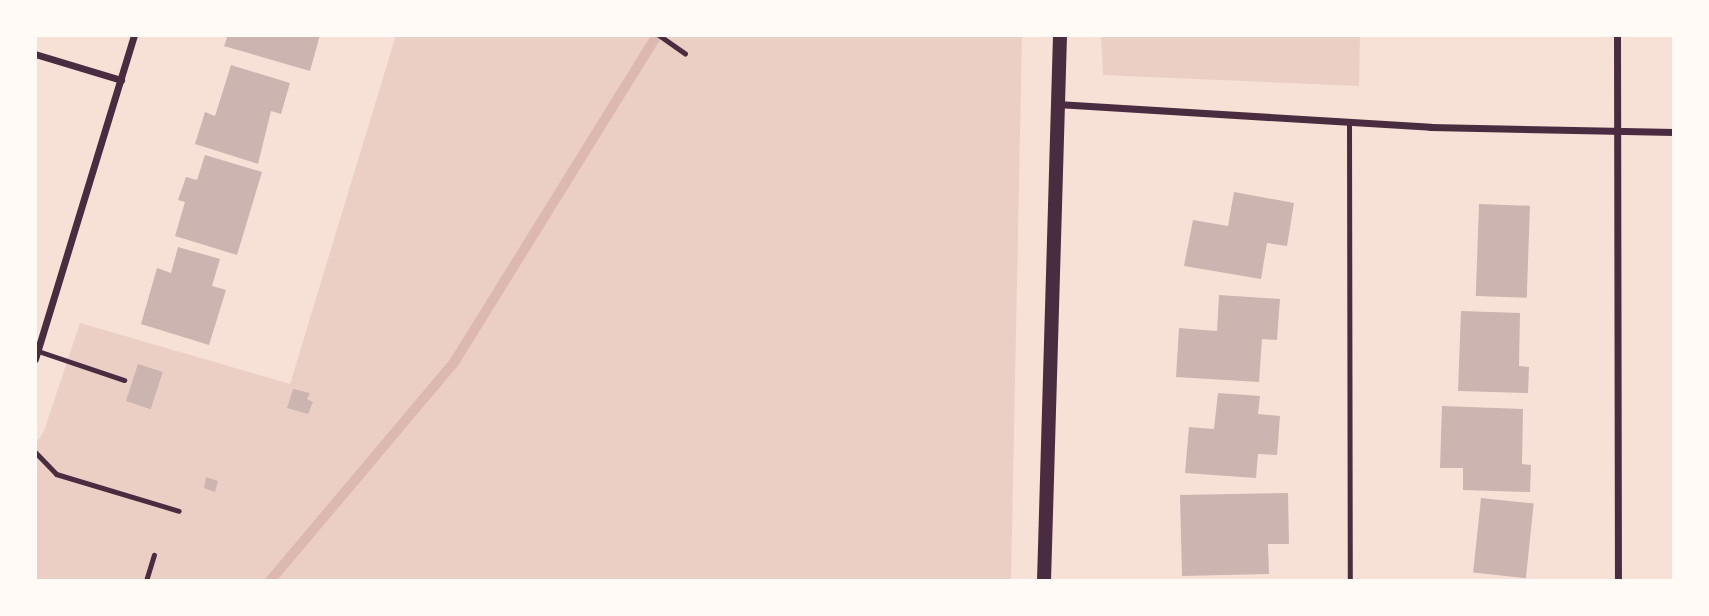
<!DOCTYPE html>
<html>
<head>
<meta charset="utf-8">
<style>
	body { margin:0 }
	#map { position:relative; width:1709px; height:616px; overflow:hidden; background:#f7e1d7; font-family:Arial,sans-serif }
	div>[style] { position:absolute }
	.green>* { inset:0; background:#ebcfc5 }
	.stream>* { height:10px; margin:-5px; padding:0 5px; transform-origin:5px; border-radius:5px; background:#dcb8b0 }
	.building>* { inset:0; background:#ccb4b1; transform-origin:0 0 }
	.path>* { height:4.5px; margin:-2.25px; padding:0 2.25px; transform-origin:2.25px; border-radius:2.25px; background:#4a2c40 }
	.service>* { height:5px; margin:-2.5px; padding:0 2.5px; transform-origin:2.5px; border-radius:2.5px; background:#4a2c40 }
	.minor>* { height:7px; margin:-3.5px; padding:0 3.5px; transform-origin:3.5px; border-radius:3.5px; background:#4a2c40 }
	.secondary>* { height:14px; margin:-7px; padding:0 7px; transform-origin:7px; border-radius:7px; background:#4a2c40 }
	span { translate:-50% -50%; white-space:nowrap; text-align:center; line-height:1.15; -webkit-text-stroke:5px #fffaf5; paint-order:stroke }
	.frame { position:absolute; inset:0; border:37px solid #fffaf5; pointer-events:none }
</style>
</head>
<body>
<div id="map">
	<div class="green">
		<div style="clip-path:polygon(396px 35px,1022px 35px,1011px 581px,35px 581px,35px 445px,44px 431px,80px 323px,290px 384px)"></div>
		<div style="clip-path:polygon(1101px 35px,1360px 35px,1359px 86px,1103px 75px)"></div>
	</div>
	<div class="stream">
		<div style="left:270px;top:581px;width:287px;rotate:-49.9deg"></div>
		<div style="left:455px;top:361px;width:384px;rotate:-58.2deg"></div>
	</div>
	<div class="building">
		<div style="clip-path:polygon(228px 35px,320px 35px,310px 71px,224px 46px)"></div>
		<div style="clip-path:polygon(231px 65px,290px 83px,281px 114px,271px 111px,258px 164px,195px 144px,205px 112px,215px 116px)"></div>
		<div style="clip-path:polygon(205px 155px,262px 172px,237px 255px,175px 236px,185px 202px,178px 200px,186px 177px,197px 180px)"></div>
		<div style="clip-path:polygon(1234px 192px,1294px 203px,1287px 246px,1267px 243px,1261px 279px,1184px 266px,1193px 220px,1228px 226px)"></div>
		<div style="left:1479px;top:204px;width:51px;height:92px;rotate:2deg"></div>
		<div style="clip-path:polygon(178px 247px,220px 259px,212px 286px,226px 290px,209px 345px,141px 324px,157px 268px,171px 273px)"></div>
		<div style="clip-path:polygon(1219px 295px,1280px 299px,1277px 340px,1262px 339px,1259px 382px,1176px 377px,1179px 328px,1217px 331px)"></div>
		<div style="clip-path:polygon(1461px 311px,1520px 313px,1519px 366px,1529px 367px,1528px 393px,1458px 391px)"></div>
		<div style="left:138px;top:364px;width:26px;height:39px;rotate:18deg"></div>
		<div style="clip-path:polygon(293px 389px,310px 393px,307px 399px,313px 402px,308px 414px,287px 408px)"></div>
		<div style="clip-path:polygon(1218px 393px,1260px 396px,1258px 414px,1280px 416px,1277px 455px,1258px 454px,1256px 478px,1185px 473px,1189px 427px,1214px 429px)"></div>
		<div style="clip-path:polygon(1442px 406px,1523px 409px,1522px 464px,1531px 465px,1530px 492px,1463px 490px,1463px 468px,1440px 468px)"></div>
		<div style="clip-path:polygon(206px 477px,218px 481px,215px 492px,204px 488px)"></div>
		<div style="clip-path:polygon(1288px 493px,1289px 544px,1268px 544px,1269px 574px,1182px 576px,1180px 495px)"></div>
		<div style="left:1481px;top:498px;width:53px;height:75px;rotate:6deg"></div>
	</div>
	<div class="path">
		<div style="left:659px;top:35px;width:32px;rotate:35deg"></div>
		<div style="left:146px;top:581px;width:27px;rotate:-73deg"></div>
	</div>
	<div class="service">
		<div style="left:1349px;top:121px;width:460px;rotate:89.9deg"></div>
		<div style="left:38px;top:351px;width:91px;rotate:18.6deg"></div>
		<div style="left:35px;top:452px;width:30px;rotate:46deg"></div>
		<div style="left:56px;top:474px;width:128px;rotate:16.7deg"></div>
	</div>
	<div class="minor">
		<div style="left:1617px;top:35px;width:546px;rotate:89.9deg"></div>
		<div style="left:35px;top:54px;width:90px;rotate:16.8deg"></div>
		<div style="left:1057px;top:104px;width:374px;rotate:3.5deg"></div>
		<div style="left:1430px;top:127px;width:244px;rotate:1.2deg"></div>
		<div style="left:35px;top:359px;width:339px;rotate:-73deg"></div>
	</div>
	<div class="secondary">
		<div style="left:1044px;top:581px;width:546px;rotate:-88.32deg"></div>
	</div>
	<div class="frame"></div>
</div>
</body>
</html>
